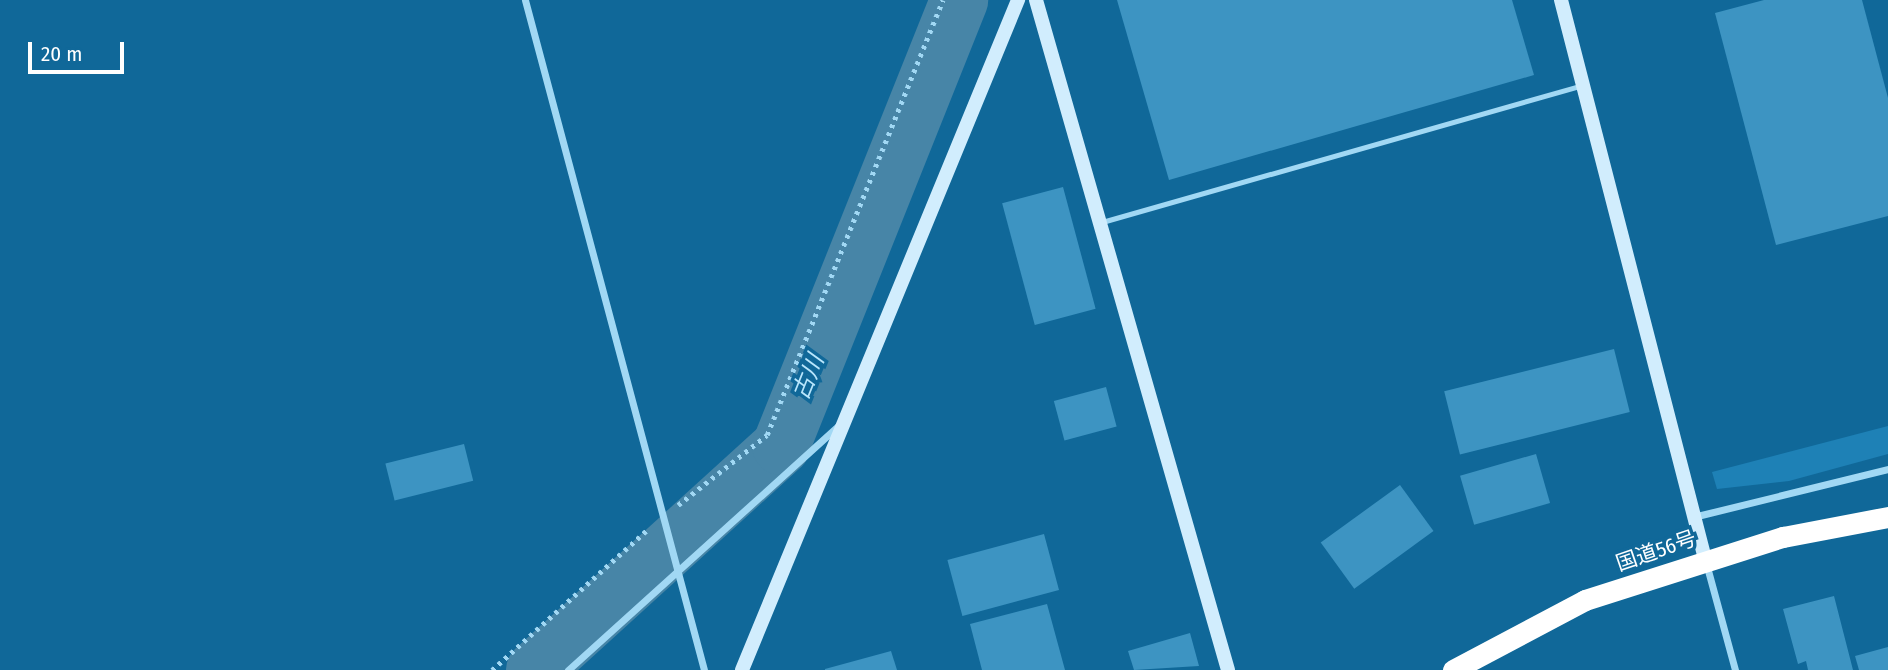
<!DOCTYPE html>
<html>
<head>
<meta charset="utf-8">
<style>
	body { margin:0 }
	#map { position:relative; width:1888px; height:670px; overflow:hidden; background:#106899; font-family:"Fira Sans Condensed","Noto Sans JP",sans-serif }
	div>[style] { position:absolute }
	.green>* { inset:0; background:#1e81b6 }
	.river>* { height:58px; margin:-29px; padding:0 29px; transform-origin:29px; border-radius:29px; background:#4785a7 }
	.building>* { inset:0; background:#3d94c2; transform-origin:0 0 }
	.path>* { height:4.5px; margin-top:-2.25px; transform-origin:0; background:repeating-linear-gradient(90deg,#a1d8f4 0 3.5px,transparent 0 8.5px) }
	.lane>* { height:5px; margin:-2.5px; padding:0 2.5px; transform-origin:2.5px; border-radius:2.5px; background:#a1d8f4 }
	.street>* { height:7px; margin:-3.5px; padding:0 3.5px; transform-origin:3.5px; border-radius:3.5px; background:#a1d8f4 }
	.secondary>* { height:14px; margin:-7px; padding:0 7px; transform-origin:7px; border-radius:7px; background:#d1edfd }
	.highway>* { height:21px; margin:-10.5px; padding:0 10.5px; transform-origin:10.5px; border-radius:10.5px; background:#fff }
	span { translate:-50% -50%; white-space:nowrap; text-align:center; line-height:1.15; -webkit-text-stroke:7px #106899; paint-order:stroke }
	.street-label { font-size:21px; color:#fff }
	.water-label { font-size:23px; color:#b9e6fc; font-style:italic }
	.scale { position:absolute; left:28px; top:42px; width:96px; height:32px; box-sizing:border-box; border:4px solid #fff; border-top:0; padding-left:9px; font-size:21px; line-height:24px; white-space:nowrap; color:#fff; -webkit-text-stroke:5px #106899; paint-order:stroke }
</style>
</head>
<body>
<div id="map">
	<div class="green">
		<div style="clip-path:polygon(1888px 426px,1888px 454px,1789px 481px,1717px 489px,1712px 472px)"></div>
	</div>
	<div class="river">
		<div style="left:535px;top:670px;width:333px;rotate:-42.3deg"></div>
		<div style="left:781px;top:446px;width:480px;rotate:-68.2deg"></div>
	</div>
	<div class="building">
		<div style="clip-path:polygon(1117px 0,1512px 0,1534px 75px,1169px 180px)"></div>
		<div style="clip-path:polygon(1764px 0,1862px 0,1888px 98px,1888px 216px,1776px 245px,1715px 13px)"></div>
		<div style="left:1063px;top:187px;width:126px;height:63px;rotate:75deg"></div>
		<div style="left:1614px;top:349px;width:65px;height:175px;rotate:76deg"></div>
		<div style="left:1106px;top:387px;width:41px;height:54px;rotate:75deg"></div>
		<div style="left:464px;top:444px;width:38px;height:81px;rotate:76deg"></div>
		<div style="left:1536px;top:454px;width:51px;height:79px;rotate:74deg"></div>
		<div style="left:1400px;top:485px;width:57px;height:98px;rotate:54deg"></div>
		<div style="left:1044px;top:534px;width:58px;height:100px;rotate:75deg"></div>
		<div style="clip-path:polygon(1834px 596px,1853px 670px,1808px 670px,1806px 661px,1798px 664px,1783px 609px)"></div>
		<div style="clip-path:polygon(1047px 604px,1065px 670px,982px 670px,970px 624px)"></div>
		<div style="clip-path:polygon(1190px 633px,1199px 666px,1134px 670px,1128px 651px)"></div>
		<div style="clip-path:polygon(1888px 647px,1888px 670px,1859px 670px,1855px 656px)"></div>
		<div style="clip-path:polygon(891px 651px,897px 670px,825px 670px,825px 669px)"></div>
	</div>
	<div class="path">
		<div style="left:678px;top:505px;width:113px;rotate:-38.2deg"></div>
		<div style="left:767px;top:435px;width:469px;rotate:-68deg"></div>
		<div style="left:492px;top:670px;width:209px;rotate:-42.1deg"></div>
	</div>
	<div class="lane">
		<div style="left:1102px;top:222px;width:497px;rotate:-15.9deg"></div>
	</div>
	<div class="street">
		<div style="left:525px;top:0;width:693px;rotate:75.04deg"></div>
		<div style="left:1697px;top:516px;width:197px;rotate:-13.8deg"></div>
		<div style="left:1706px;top:563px;width:111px;rotate:74.8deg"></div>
		<div style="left:568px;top:670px;width:367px;rotate:-42.1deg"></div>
	</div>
	<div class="secondary">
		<div style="left:1036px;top:0;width:697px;rotate:74.01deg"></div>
		<div style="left:1561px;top:0;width:577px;rotate:75.55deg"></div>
		<div style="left:742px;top:670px;width:725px;rotate:-67.61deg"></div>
	</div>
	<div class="highway">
		<div style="left:1453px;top:670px;width:149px;rotate:-27.9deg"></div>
		<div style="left:1585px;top:600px;width:208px;rotate:-17.7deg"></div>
		<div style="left:1783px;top:537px;width:107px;rotate:-10.8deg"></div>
	</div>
	<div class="street-label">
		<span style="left:1656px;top:551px;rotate:-19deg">国道56号</span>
	</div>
	<div class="water-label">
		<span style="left:808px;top:377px;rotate:-68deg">古川</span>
	</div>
	<div class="scale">20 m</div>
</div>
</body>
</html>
